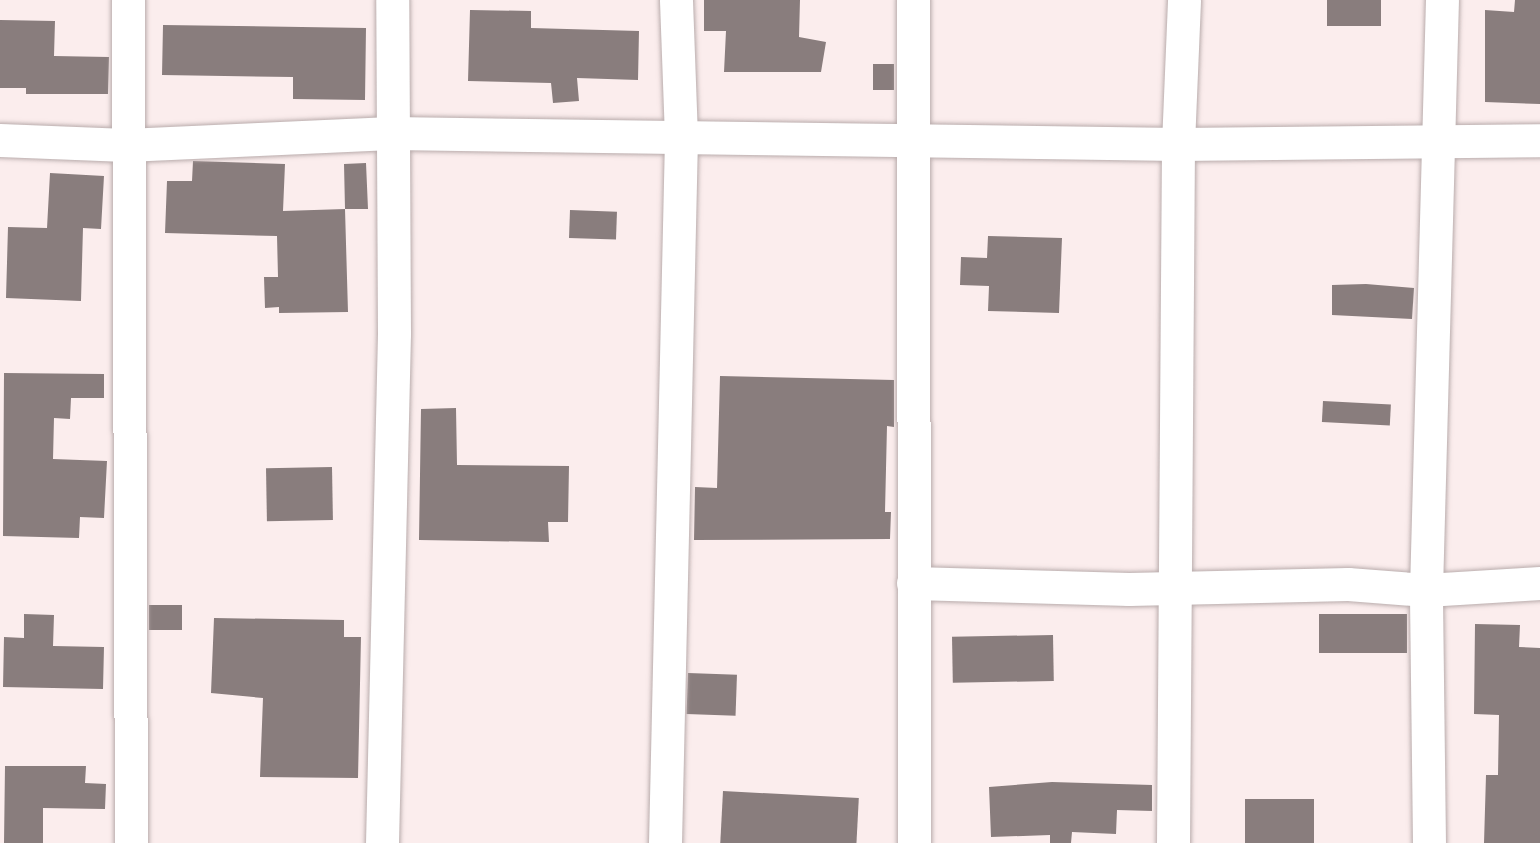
<!DOCTYPE html>
<html>
<head>
<meta charset="utf-8">
<style>
	body { margin:0 }
	#map { position:relative; width:1540px; height:843px; overflow:hidden; background:#fbeded; font-family:"Playfair Display",serif }
	div>[style] { position:absolute }
	.building>* { inset:0; background:#897d7d; transform-origin:0 0 }
	.roads { filter:drop-shadow(0 0 2px #b9acac) drop-shadow(0 0 2px #b9acac) }
	.minor>* { height:33px; margin:-16.5px; padding:0 16.5px; transform-origin:16.5px; border-radius:16.5px; background:#fff }
	span { translate:-50% -50%; white-space:nowrap; text-align:center; line-height:1.15; -webkit-text-stroke:7px #fefefe; paint-order:stroke }
</style>
</head>
<body>
<div id="map">
	<div class="building">
		<div style="clip-path:polygon(704px 0,800px 0,799px 37px,826px 42px,821px 72px,724px 72px,726px 31px,704px 31px)"></div>
		<div style="left:1327px;top:0;width:54px;height:26px"></div>
		<div style="clip-path:polygon(1515px 0,1540px 0,1540px 104px,1485px 102px,1485px 10px,1514px 12px)"></div>
		<div style="clip-path:polygon(470px 10px,531px 11px,531px 28px,639px 31px,638px 80px,577px 78px,579px 101px,553px 103px,551px 83px,468px 81px)"></div>
		<div style="clip-path:polygon(0 20px,55px 21px,54px 56px,109px 57px,108px 94px,26px 94px,26px 88px,0 88px)"></div>
		<div style="clip-path:polygon(163px 25px,366px 28px,365px 100px,293px 99px,293px 77px,162px 75px)"></div>
		<div style="left:873px;top:64px;width:21px;height:26px"></div>
		<div style="clip-path:polygon(193px 161px,285px 164px,283px 211px,345px 209px,344px 164px,366px 163px,368px 209px,345px 209px,348px 312px,279px 313px,279px 307px,265px 308px,264px 277px,278px 277px,277px 236px,165px 233px,167px 181px,192px 181px)"></div>
		<div style="clip-path:polygon(50px 173px,104px 176px,101px 229px,83px 228px,81px 301px,6px 298px,8px 227px,47px 228px)"></div>
		<div style="left:570px;top:210px;width:47px;height:28px;rotate:2deg"></div>
		<div style="clip-path:polygon(988px 236px,1062px 238px,1059px 313px,988px 311px,989px 286px,960px 285px,961px 257px,987px 258px)"></div>
		<div style="clip-path:polygon(1366px 284px,1414px 288px,1412px 319px,1332px 315px,1332px 285px)"></div>
		<div style="clip-path:polygon(4px 373px,104px 374px,104px 398px,71px 398px,70px 419px,54px 418px,53px 459px,107px 461px,104px 518px,80px 517px,79px 538px,3px 536px)"></div>
		<div style="clip-path:polygon(720px 376px,894px 380px,894px 427px,887px 426px,885px 512px,891px 512px,890px 539px,694px 540px,695px 487px,717px 488px)"></div>
		<div style="left:1323px;top:401px;width:68px;height:21px;rotate:3deg"></div>
		<div style="clip-path:polygon(456px 408px,457px 465px,569px 466px,568px 522px,548px 522px,549px 542px,419px 540px,421px 409px)"></div>
		<div style="left:332px;top:467px;width:53px;height:66px;rotate:89deg"></div>
		<div style="left:149px;top:605px;width:33px;height:25px"></div>
		<div style="clip-path:polygon(24px 614px,54px 615px,53px 646px,104px 647px,103px 689px,3px 687px,4px 637px,24px 638px)"></div>
		<div style="left:1407px;top:614px;width:39px;height:88px;rotate:90deg"></div>
		<div style="clip-path:polygon(214px 618px,344px 620px,344px 637px,361px 637px,358px 778px,260px 777px,263px 698px,211px 693px)"></div>
		<div style="clip-path:polygon(1475px 624px,1520px 625px,1519px 647px,1540px 648px,1540px 843px,1484px 843px,1486px 775px,1498px 775px,1499px 715px,1474px 714px)"></div>
		<div style="left:1053px;top:635px;width:46px;height:101px;rotate:89deg"></div>
		<div style="left:688px;top:673px;width:49px;height:41px;rotate:2deg"></div>
		<div style="clip-path:polygon(5px 766px,86px 766px,85px 783px,106px 784px,105px 809px,43px 808px,43px 843px,4px 843px)"></div>
		<div style="clip-path:polygon(1052px 782px,1152px 785px,1152px 811px,1117px 810px,1116px 834px,1072px 832px,1071px 843px,1050px 843px,1050px 835px,991px 837px,989px 787px)"></div>
		<div style="left:723px;top:791px;width:136px;height:52px;rotate:3deg"></div>
		<div style="left:1245px;top:799px;width:69px;height:44px"></div>
	</div>
	<div class="roads">
		<div class="minor">
			<div style="left:128px;top:0;width:843px;rotate:89.8deg"></div>
			<div style="left:913px;top:0;width:843px;rotate:89.93deg"></div>
			<div style="left:0;top:140px;width:126px;rotate:2.3deg"></div>
			<div style="left:126px;top:145px;width:265px;rotate:-2.6deg"></div>
			<div style="left:391px;top:133px;width:787px;rotate:0.8deg"></div>
			<div style="left:1178px;top:144px;width:362px;rotate:-0.6deg"></div>
			<div style="left:913px;top:583px;width:216px;rotate:1.6deg"></div>
			<div style="left:1129px;top:589px;width:219px;rotate:-1.3deg"></div>
			<div style="left:1348px;top:584px;width:78px;rotate:4.4deg"></div>
			<div style="left:1426px;top:590px;width:114px;rotate:-3.5deg"></div>
			<div style="left:382px;top:843px;width:510px;rotate:-88.65deg"></div>
			<div style="left:394px;top:333px;width:333px;rotate:-90.3deg"></div>
			<div style="left:665px;top:843px;width:706px;rotate:-88.7deg"></div>
			<div style="left:681px;top:137px;width:137px;rotate:-92.1deg"></div>
			<div style="left:1173px;top:843px;width:699px;rotate:-89.59deg"></div>
			<div style="left:1178px;top:144px;width:144px;rotate:-87.6deg"></div>
			<div style="left:1429px;top:843px;width:253px;rotate:-90.7deg"></div>
			<div style="left:1426px;top:590px;width:590px;rotate:-88.45deg"></div>
		</div>
	</div>
</div>
</body>
</html>
